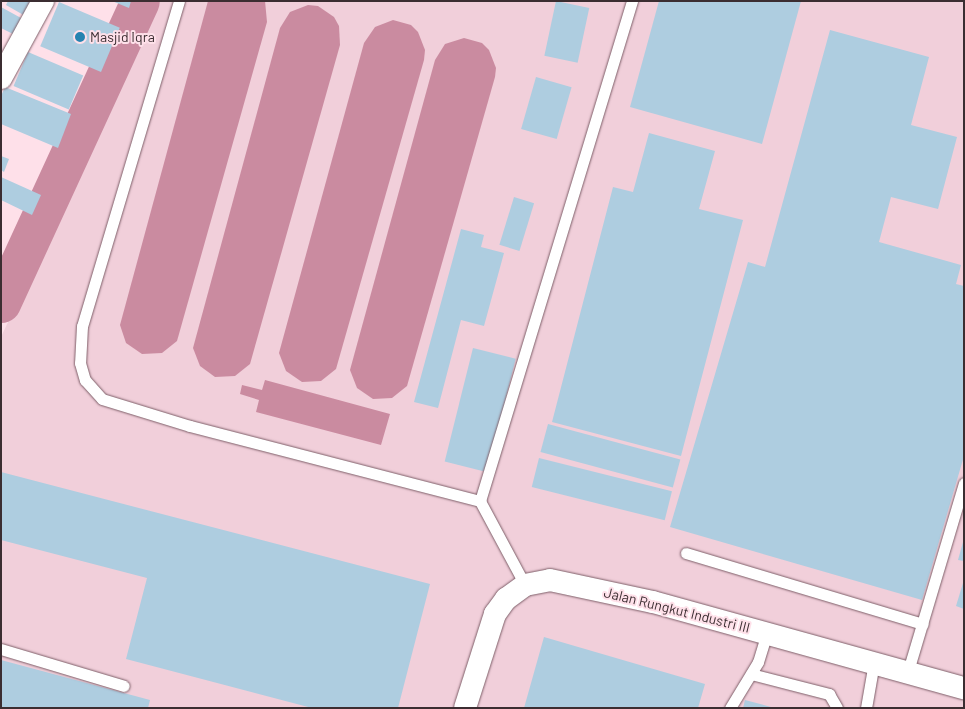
<!DOCTYPE html>
<html>
<head>
<meta charset="utf-8">
<style>
	body { margin:0 }
	#map { position:relative; width:965px; height:709px; overflow:hidden; background:#fee0e9; font-family:Barlow,sans-serif }
	div>[style] { position:absolute }
	.built>* { inset:0; background:#f1cfda }
	.water>* { inset:0; background:#ca8ba0 }
	.river>* { height:39px; margin:-19.5px; padding:0 19.5px; transform-origin:19.5px; border-radius:19.5px; background:#ca8ba0 }
	.building>* { inset:0; background:#aecde0; transform-origin:0 0 }
	.roads { filter:drop-shadow(0 0 1px #7e5f69) drop-shadow(0 0 1px #7e5f69) }
	.service>* { height:11px; margin:-5.5px; padding:0 5.5px; transform-origin:5.5px; border-radius:5.5px; background:#fff }
	.minor>* { height:22px; margin:-11px; padding:0 11px; transform-origin:11px; border-radius:11px; background:#fff }
	.dots>* { width:14px; height:14px; translate:-50% -50%; box-sizing:border-box; border:2px solid #fee0e9; border-radius:50% }
	span { translate:-50% -50%; white-space:nowrap; text-align:center; line-height:1.15; -webkit-text-stroke:4px #fee0e9; paint-order:stroke }
	.poi-label { font-size:14px; color:#3b2d31 }
	.left { translate:0 -50%; text-align:left }
	.street-label { font-size:14px; color:#3b2d31 }
	.frame { position:absolute; inset:0; border:2px solid #3b2d31; pointer-events:none }
</style>
</head>
<body>
<div id="map">
	<div class="built">
		<div style="clip-path:polygon(158px 1px,964px 1px,964px 708px,1px 708px,1px 337px)"></div>
	</div>
	<div class="water">
		<div style="clip-path:polygon(208px 1px,265px 1px,267px 22px,177px 341px,162px 353px,142px 354px,126px 343px,120px 325px)"></div>
		<div style="clip-path:polygon(308px 5px,318px 6px,334px 17px,339px 26px,340px 45px,250px 364px,235px 376px,215px 377px,200px 366px,193px 348px,280px 28px,290px 12px)"></div>
		<div style="clip-path:polygon(393px 20px,411px 25px,418px 32px,425px 50px,424px 60px,336px 369px,321px 381px,302px 382px,286px 371px,279px 353px,364px 43px,375px 27px)"></div>
		<div style="clip-path:polygon(464px 38px,482px 43px,489px 50px,496px 68px,495px 77px,407px 386px,392px 398px,373px 399px,357px 388px,350px 370px,435px 60px,445px 44px)"></div>
		<div style="clip-path:polygon(265px 380px,390px 414px,381px 445px,256px 412px,259px 400px,240px 394px,242px 385px,262px 390px)"></div>
	</div>
	<div class="river">
		<div style="left:1px;top:303px;width:332px;rotate:-65.3deg"></div>
	</div>
	<div class="building">
		<div style="clip-path:polygon(8px 1px,32px 1px,27px 17px,6px 5px)"></div>
		<div style="clip-path:polygon(112px 1px,131px 1px,129px 8px)"></div>
		<div style="left:556px;top:1px;width:34px;height:56px;rotate:12deg"></div>
		<div style="clip-path:polygon(659px 1px,801px 1px,762px 144px,630px 107px)"></div>
		<div style="left:59px;top:2px;width:66px;height:48px;rotate:23deg"></div>
		<div style="clip-path:polygon(1px 7px,21px 18px,13px 34px,1px 28px)"></div>
		<div style="clip-path:polygon(830px 30px,929px 57px,911px 125px,957px 137px,938px 209px,891px 197px,879px 242px,961px 265px,956px 284px,964px 286px,964px 456px,922px 600px,670px 527px,748px 262px,765px 267px)"></div>
		<div style="left:28px;top:52px;width:60px;height:37px;rotate:23deg"></div>
		<div style="left:536px;top:77px;width:37px;height:54px;rotate:16deg"></div>
		<div style="clip-path:polygon(5px 87px,71px 114px,58px 148px,1px 124px,1px 96px)"></div>
		<div style="clip-path:polygon(649px 133px,715px 151px,699px 209px,743px 220px,681px 456px,552px 422px,613px 187px,633px 192px)"></div>
		<div style="clip-path:polygon(1px 156px,9px 159px,4px 172px,1px 170px)"></div>
		<div style="clip-path:polygon(1px 177px,41px 195px,32px 215px,1px 200px)"></div>
		<div style="left:514px;top:197px;width:21px;height:50px;rotate:17deg"></div>
		<div style="clip-path:polygon(461px 229px,484px 235px,481px 247px,504px 253px,484px 326px,461px 320px,438px 408px,414px 402px)"></div>
		<div style="left:473px;top:348px;width:44px;height:117px;rotate:14deg"></div>
		<div style="left:548px;top:424px;width:137px;height:29px;rotate:15deg"></div>
		<div style="left:539px;top:458px;width:137px;height:30px;rotate:14deg"></div>
		<div style="clip-path:polygon(1px 472px,430px 584px,398px 708px,312px 708px,126px 659px,147px 578px,1px 540px)"></div>
		<div style="clip-path:polygon(963px 542px,964px 542px,964px 561px,958px 560px)"></div>
		<div style="clip-path:polygon(963px 583px,964px 583px,964px 609px,956px 606px)"></div>
		<div style="clip-path:polygon(544px 637px,705px 684px,698px 708px,524px 708px)"></div>
		<div style="clip-path:polygon(1px 660px,150px 700px,148px 708px,1px 708px)"></div>
		<div style="clip-path:polygon(745px 700px,771px 707px,771px 708px,743px 708px)"></div>
	</div>
	<div class="roads">
		<div class="service">
			<div style="left:179px;top:1px;width:339px;rotate:106.6deg"></div>
			<div style="left:82px;top:326px;width:37px;rotate:93deg"></div>
			<div style="left:80px;top:363px;width:18px;rotate:74deg"></div>
			<div style="left:85px;top:380px;width:25px;rotate:48deg"></div>
			<div style="left:102px;top:399px;width:92px;rotate:17.1deg"></div>
			<div style="left:190px;top:426px;width:300px;rotate:14.5deg"></div>
			<div style="left:686px;top:553px;width:247px;rotate:16.7deg"></div>
			<div style="left:525px;top:585px;width:95px;rotate:-118.2deg"></div>
			<div style="left:480px;top:501px;width:523px;rotate:-73.09deg"></div>
			<div style="left:1px;top:649px;width:128px;rotate:16.7deg"></div>
			<div style="left:908px;top:671px;width:196px;rotate:-73.4deg"></div>
			<div style="left:751px;top:674px;width:81px;rotate:14.4deg"></div>
			<div style="left:829px;top:694px;width:16px;rotate:60deg"></div>
			<div style="left:730px;top:708px;width:54px;rotate:-58.7deg"></div>
			<div style="left:758px;top:662px;width:30px;rotate:-73deg"></div>
			<div style="left:866px;top:708px;width:47px;rotate:-80.1deg"></div>
		</div>
		<div class="minor">
			<div style="left:1px;top:78px;width:88px;rotate:-61.4deg"></div>
			<div style="left:465px;top:708px;width:99px;rotate:-72.3deg"></div>
			<div style="left:495px;top:614px;width:19px;rotate:-54deg"></div>
			<div style="left:506px;top:599px;width:24px;rotate:-36deg"></div>
			<div style="left:525px;top:585px;width:25px;rotate:-11deg"></div>
			<div style="left:550px;top:580px;width:105px;rotate:12.1deg"></div>
			<div style="left:653px;top:602px;width:323px;rotate:15.5deg"></div>
		</div>
	</div>
	<div class="dots">
		<div style="left:80px;top:37px;background:#2683b0"></div>
	</div>
	<div class="poi-label">
		<span class="left" style="left:90px;top:37px">Masjid Iqra</span>
	</div>
	<div class="street-label">
		<span style="left:677px;top:610px;rotate:14deg">Jalan Rungkut Industri III</span>
	</div>
	<div class="frame"></div>
</div>
</body>
</html>
